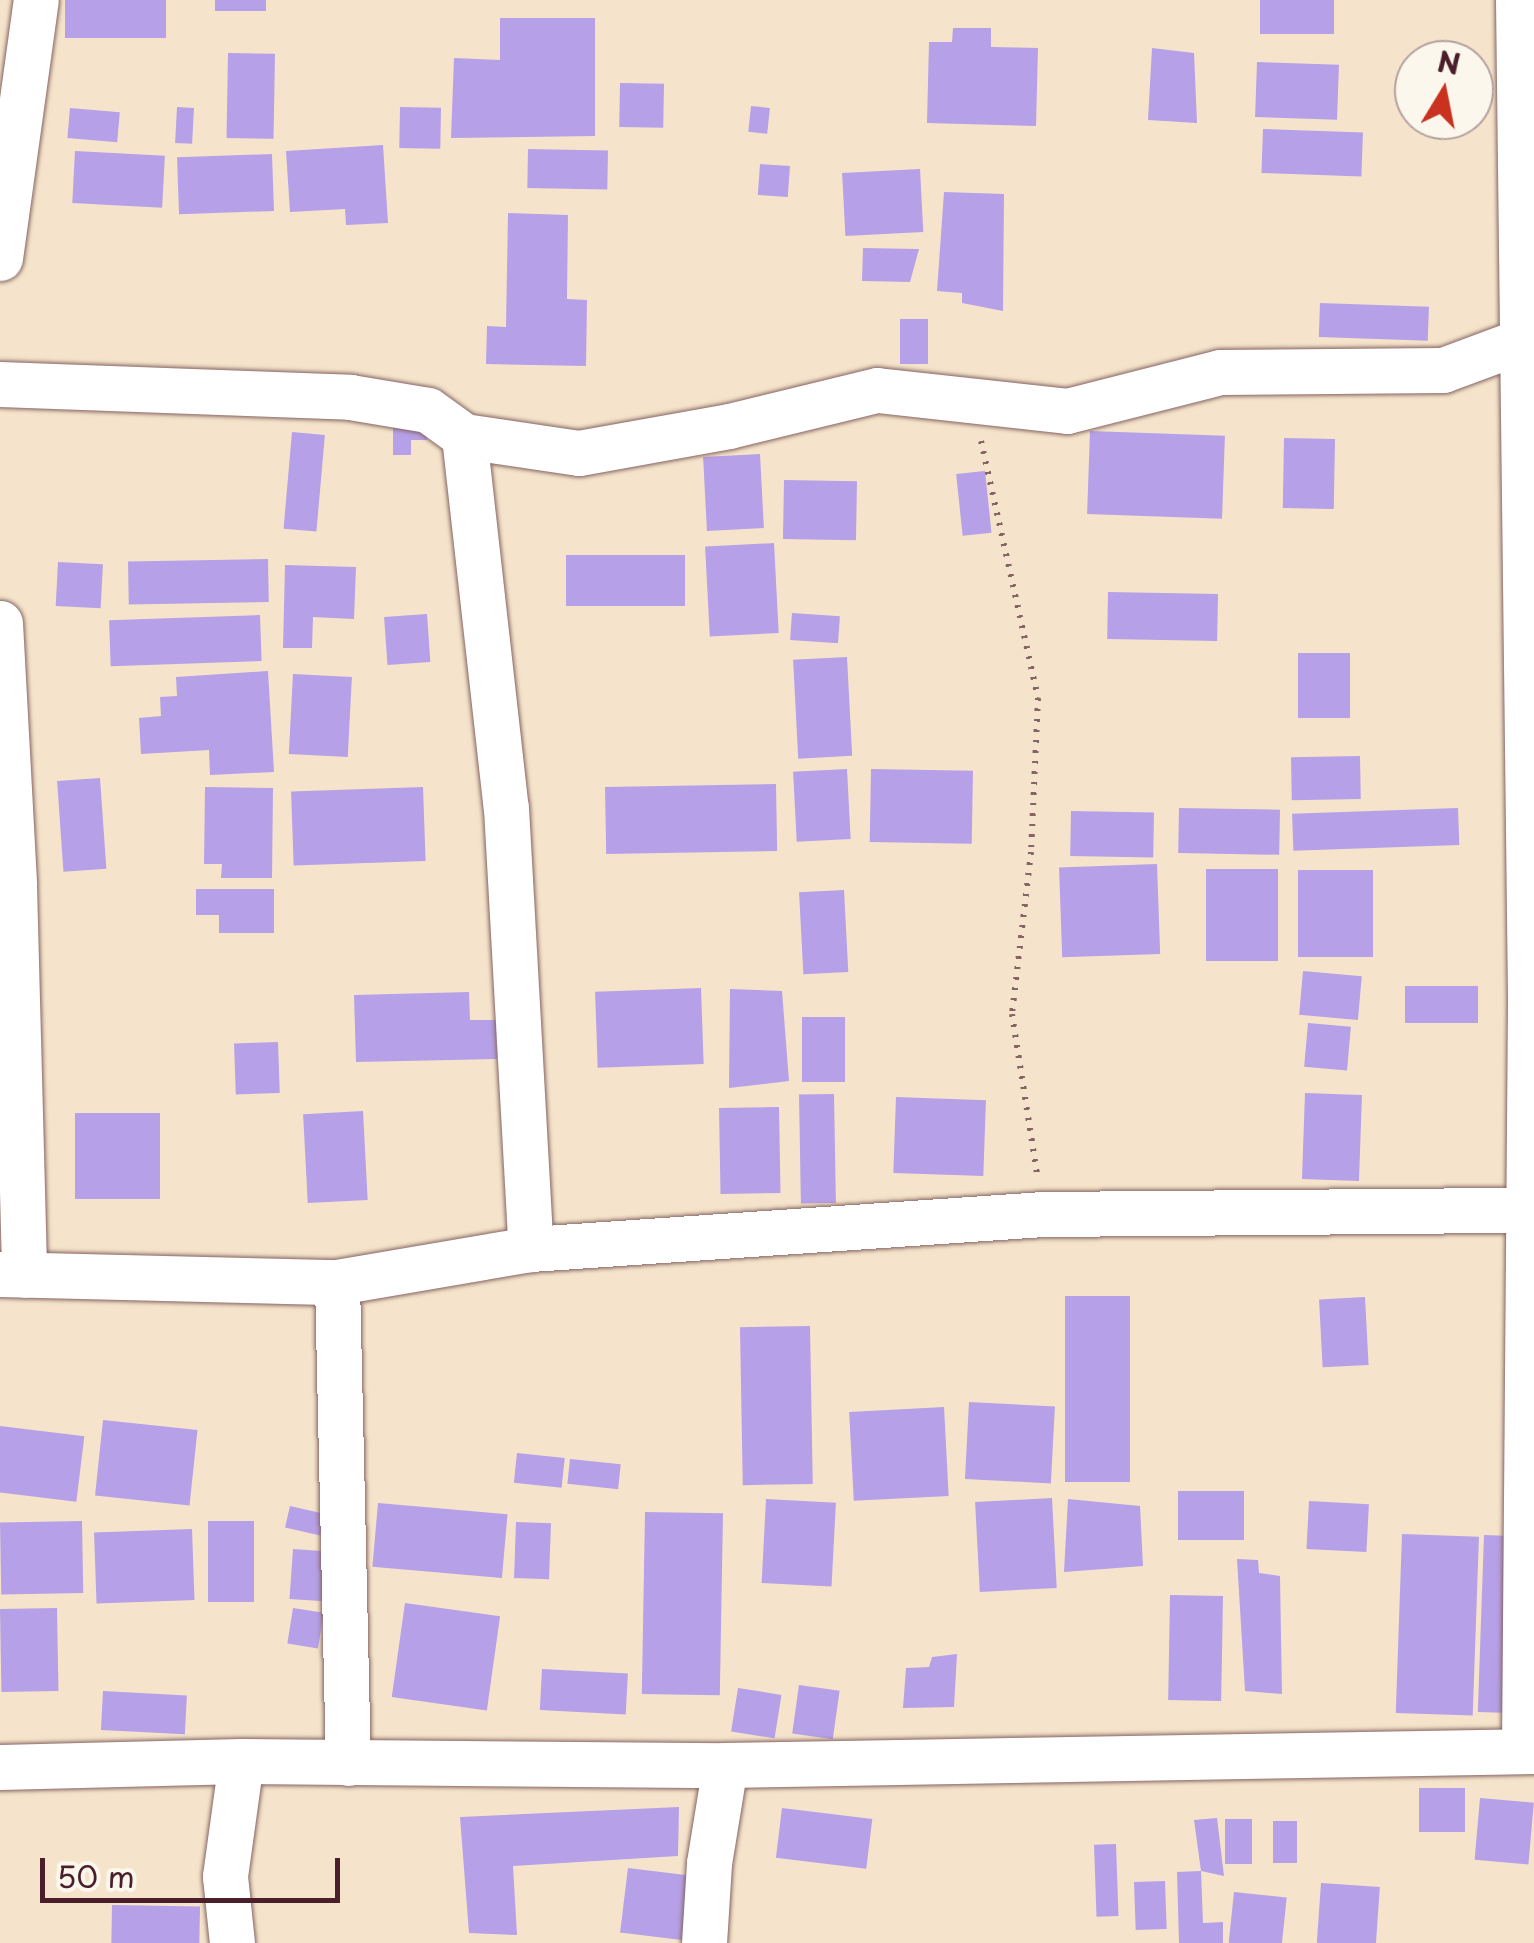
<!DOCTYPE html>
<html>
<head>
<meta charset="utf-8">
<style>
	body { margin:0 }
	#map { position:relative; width:1534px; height:1943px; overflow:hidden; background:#f5e4cb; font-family:"Playpen Sans",sans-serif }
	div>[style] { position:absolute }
	.building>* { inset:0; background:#b6a0e7; transform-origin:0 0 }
	.path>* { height:6px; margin-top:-3px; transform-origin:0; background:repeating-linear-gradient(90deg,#866463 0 2.5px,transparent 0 10.5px) }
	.roads { filter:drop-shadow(0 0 2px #866463) drop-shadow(0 0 2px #866463) }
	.street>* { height:45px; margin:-22.5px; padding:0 22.5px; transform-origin:22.5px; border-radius:22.5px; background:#fff }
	span { translate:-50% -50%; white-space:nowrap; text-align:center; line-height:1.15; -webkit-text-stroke:9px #fbf7ec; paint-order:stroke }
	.north { position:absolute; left:1394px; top:40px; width:100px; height:100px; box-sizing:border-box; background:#fbf7ec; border:2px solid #b4a19f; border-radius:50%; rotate:10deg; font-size:28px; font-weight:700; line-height:40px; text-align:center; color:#4a1f2b }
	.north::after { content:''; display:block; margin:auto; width:35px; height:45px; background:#c8321e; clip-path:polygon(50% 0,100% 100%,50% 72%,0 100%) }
	.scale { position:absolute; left:40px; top:1858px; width:300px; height:45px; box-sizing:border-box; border:5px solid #4a1f2b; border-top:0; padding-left:12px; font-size:30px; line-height:35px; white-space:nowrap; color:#4a1f2b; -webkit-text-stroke:8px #fbf7ec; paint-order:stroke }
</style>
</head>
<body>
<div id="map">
	<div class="building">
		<div style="left:65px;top:0;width:101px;height:38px"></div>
		<div style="left:215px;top:0;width:51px;height:11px"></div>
		<div style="left:1260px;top:0;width:74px;height:34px"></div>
		<div style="clip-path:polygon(500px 18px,595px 18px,595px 136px,451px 138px,454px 58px,500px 60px)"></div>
		<div style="clip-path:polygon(953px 28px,991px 28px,991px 47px,1038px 48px,1036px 126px,927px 123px,929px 42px,952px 42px)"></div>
		<div style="clip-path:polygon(1152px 48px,1194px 53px,1197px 123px,1148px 120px)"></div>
		<div style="left:228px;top:53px;width:47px;height:85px;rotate:1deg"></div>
		<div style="left:1257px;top:62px;width:82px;height:55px;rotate:2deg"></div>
		<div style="left:620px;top:83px;width:44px;height:44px;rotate:1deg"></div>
		<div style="left:751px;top:106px;width:19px;height:26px;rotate:6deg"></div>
		<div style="left:177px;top:107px;width:17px;height:36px;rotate:3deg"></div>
		<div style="left:400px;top:107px;width:41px;height:41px;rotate:1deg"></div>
		<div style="left:70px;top:108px;width:50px;height:30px;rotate:5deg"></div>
		<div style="left:1263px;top:129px;width:100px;height:44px;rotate:2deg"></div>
		<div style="clip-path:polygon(383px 145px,388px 223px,346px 225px,345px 209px,290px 212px,286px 151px)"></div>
		<div style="left:528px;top:149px;width:80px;height:39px;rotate:1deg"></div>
		<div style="left:75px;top:151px;width:90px;height:52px;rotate:3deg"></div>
		<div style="left:272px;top:154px;width:57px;height:95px;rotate:88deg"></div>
		<div style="left:760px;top:164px;width:30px;height:31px;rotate:4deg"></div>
		<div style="left:920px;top:169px;width:63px;height:78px;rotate:87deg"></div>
		<div style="clip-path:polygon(944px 192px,1004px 194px,1003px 311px,962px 303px,962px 293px,937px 291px)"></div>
		<div style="clip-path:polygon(508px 213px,568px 215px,567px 299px,587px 300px,586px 366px,486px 364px,487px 326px,506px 327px)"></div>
		<div style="clip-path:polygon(863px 248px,919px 249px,910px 282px,862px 281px)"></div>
		<div style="left:1320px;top:303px;width:109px;height:34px;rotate:2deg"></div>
		<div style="left:900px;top:319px;width:28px;height:45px"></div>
		<div style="clip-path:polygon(393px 422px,427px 422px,427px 440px,411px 440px,411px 455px,393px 455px)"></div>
		<div style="left:1090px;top:431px;width:135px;height:83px;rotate:2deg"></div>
		<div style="left:292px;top:432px;width:33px;height:97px;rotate:5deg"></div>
		<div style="left:1284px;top:438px;width:51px;height:70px;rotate:1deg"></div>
		<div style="left:760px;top:454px;width:74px;height:57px;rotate:87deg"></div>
		<div style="left:985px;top:471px;width:62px;height:29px;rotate:84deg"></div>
		<div style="left:784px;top:480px;width:73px;height:59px;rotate:1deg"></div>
		<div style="left:774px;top:543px;width:90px;height:69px;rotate:87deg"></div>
		<div style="left:566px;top:555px;width:119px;height:51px"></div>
		<div style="left:268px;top:559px;width:43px;height:140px;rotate:89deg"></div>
		<div style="left:58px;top:562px;width:45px;height:44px;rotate:3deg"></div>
		<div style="clip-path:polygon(285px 565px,356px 567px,354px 619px,313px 617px,312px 648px,283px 648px)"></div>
		<div style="left:1108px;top:592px;width:110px;height:47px;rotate:1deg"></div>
		<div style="left:792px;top:613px;width:48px;height:27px;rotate:4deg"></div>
		<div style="left:427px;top:614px;width:48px;height:43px;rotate:86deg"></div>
		<div style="left:260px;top:615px;width:46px;height:151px;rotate:88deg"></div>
		<div style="left:1298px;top:653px;width:52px;height:65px"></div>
		<div style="left:847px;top:657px;width:99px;height:54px;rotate:87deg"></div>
		<div style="clip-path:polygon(268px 671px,274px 772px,210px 775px,209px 750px,141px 754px,139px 718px,161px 716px,160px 697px,177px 696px,176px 677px)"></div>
		<div style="left:293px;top:674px;width:59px;height:80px;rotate:3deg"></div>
		<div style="left:1360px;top:756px;width:43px;height:69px;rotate:89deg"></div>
		<div style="left:847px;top:769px;width:70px;height:54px;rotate:87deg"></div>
		<div style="left:871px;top:769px;width:102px;height:73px;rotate:1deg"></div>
		<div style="left:100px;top:778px;width:91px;height:43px;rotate:86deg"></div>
		<div style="left:776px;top:784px;width:67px;height:171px;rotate:89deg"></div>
		<div style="clip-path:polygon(205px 787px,273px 788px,272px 878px,221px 878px,222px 864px,204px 864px)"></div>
		<div style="left:423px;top:787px;width:74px;height:132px;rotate:88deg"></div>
		<div style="left:1179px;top:808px;width:101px;height:45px;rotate:1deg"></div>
		<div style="left:1458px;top:808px;width:37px;height:166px;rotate:88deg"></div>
		<div style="left:1071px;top:811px;width:83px;height:45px;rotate:1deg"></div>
		<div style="left:1157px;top:864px;width:90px;height:98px;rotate:88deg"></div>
		<div style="left:1206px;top:869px;width:72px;height:92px"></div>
		<div style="left:1298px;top:870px;width:75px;height:87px"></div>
		<div style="clip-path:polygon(196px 889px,274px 889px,274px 933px,219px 933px,219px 915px,196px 915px)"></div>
		<div style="left:844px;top:890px;width:82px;height:45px;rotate:87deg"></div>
		<div style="left:1303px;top:971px;width:59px;height:44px;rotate:5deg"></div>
		<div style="left:1405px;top:986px;width:73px;height:37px"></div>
		<div style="left:701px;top:988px;width:76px;height:106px;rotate:88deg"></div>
		<div style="clip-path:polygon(730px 989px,782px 991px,789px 1081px,729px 1088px)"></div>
		<div style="clip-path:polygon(469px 992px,470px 1020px,496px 1020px,497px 1059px,356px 1062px,354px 995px)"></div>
		<div style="left:802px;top:1017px;width:43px;height:65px"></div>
		<div style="left:1308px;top:1023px;width:43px;height:44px;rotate:5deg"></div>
		<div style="left:278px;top:1042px;width:51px;height:44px;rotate:88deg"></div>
		<div style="left:1305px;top:1093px;width:57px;height:86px;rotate:2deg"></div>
		<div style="left:834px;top:1094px;width:109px;height:35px;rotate:89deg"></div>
		<div style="left:896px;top:1097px;width:90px;height:76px;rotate:2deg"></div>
		<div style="left:779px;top:1107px;width:86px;height:60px;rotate:89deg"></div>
		<div style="left:363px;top:1111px;width:89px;height:60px;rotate:87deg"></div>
		<div style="left:75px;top:1113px;width:85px;height:86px"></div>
		<div style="left:1065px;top:1296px;width:65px;height:186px"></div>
		<div style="left:1365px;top:1297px;width:68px;height:46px;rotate:87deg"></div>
		<div style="left:810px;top:1326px;width:158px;height:70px;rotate:89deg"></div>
		<div style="left:969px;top:1402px;width:86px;height:77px;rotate:3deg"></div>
		<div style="left:944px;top:1407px;width:89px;height:95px;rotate:87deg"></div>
		<div style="left:103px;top:1420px;width:95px;height:76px;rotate:6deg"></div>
		<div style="left:0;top:1426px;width:85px;height:66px;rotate:7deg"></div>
		<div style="left:517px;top:1453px;width:48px;height:30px;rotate:6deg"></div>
		<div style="left:570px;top:1459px;width:51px;height:25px;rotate:6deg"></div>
		<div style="left:1178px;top:1491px;width:66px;height:49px"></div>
		<div style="left:1052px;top:1498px;width:90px;height:77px;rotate:87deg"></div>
		<div style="left:766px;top:1499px;width:70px;height:84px;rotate:3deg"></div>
		<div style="clip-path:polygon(1068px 1499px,1140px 1506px,1143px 1566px,1064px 1572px)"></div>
		<div style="left:1309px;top:1501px;width:60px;height:48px;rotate:3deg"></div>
		<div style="left:378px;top:1503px;width:130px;height:64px;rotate:5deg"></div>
		<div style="left:290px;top:1506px;width:36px;height:22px;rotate:13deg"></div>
		<div style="left:645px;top:1512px;width:78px;height:182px;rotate:1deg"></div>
		<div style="left:82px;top:1521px;width:72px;height:82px;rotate:89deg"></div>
		<div style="left:208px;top:1521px;width:46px;height:81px"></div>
		<div style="left:516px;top:1522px;width:35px;height:56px;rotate:2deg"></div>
		<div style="left:192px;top:1529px;width:71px;height:98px;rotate:88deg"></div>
		<div style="left:1402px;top:1534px;width:77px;height:179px;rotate:2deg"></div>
		<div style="left:1484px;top:1535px;width:33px;height:177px;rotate:2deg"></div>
		<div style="left:293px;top:1549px;width:39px;height:50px;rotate:4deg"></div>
		<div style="clip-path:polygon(1237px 1559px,1258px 1560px,1259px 1573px,1280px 1576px,1282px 1694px,1245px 1691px)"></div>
		<div style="left:1223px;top:1596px;width:105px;height:53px;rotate:91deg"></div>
		<div style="left:405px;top:1603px;width:96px;height:95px;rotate:8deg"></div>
		<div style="left:57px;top:1608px;width:83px;height:57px;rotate:89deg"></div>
		<div style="left:293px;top:1608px;width:31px;height:36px;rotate:9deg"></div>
		<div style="clip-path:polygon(957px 1654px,954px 1707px,903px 1708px,906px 1668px,929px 1667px,932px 1657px)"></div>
		<div style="left:542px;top:1669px;width:86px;height:41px;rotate:3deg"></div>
		<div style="left:799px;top:1685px;width:41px;height:49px;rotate:8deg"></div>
		<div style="left:738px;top:1688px;width:44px;height:44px;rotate:9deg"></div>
		<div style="left:103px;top:1691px;width:84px;height:39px;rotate:3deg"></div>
		<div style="left:1419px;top:1788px;width:46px;height:44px"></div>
		<div style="left:1480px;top:1798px;width:54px;height:62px;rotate:5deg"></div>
		<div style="clip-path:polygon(679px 1807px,678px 1856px,513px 1866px,517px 1935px,469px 1933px,460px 1817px)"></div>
		<div style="left:782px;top:1808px;width:91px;height:50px;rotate:7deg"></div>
		<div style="clip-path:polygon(1217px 1818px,1224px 1876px,1201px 1871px,1194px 1820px)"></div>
		<div style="left:1225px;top:1819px;width:27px;height:45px"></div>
		<div style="left:1273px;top:1821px;width:24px;height:42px"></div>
		<div style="left:1116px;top:1844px;width:72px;height:22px;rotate:88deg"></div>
		<div style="left:628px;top:1868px;width:64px;height:65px;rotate:7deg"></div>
		<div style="clip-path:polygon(1201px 1871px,1203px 1923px,1223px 1922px,1223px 1943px,1179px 1943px,1177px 1872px)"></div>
		<div style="left:1165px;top:1881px;width:48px;height:31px;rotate:88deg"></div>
		<div style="left:1321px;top:1883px;width:59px;height:60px;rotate:4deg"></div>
		<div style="left:1234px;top:1892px;width:53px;height:51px;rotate:6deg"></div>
		<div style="left:112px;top:1905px;width:88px;height:38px;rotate:1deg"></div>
	</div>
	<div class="path">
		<div style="left:981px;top:441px;width:263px;rotate:77.5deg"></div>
		<div style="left:1038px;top:698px;width:154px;rotate:92.6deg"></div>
		<div style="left:1031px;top:852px;width:163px;rotate:96.7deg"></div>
		<div style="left:1012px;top:1014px;width:162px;rotate:81.1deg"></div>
	</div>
	<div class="roads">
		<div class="street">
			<div style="left:1518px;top:0;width:1002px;rotate:89.31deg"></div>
			<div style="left:1530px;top:1002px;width:749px;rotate:90.46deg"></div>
			<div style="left:0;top:258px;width:260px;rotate:-82.1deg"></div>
			<div style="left:0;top:384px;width:350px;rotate:2.1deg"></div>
			<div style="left:350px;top:397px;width:79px;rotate:9.5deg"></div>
			<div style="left:428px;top:410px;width:44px;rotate:35.8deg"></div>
			<div style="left:464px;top:436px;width:374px;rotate:83.6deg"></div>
			<div style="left:506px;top:808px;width:442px;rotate:86.8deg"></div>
			<div style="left:464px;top:436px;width:116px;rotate:8.4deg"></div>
			<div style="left:579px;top:453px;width:152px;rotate:-10.2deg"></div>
			<div style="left:729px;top:426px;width:152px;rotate:-13.7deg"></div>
			<div style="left:877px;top:390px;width:191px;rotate:6.3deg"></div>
			<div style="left:1067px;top:411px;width:158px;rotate:-14.3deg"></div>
			<div style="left:1220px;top:372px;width:223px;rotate:-0.5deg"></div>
			<div style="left:1443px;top:370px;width:83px;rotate:-20.4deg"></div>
			<div style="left:0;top:623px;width:262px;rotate:86.9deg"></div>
			<div style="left:14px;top:885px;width:390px;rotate:88.5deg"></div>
			<div style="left:0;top:1274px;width:337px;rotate:1.4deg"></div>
			<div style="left:337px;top:1282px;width:197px;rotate:-9.7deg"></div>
			<div style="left:531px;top:1249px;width:513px;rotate:-3.91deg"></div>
			<div style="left:1043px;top:1214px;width:483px;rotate:-0.5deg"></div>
			<div style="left:337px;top:1282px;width:481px;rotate:88.7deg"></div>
			<div style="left:0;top:1767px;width:241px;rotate:-1.4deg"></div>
			<div style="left:241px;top:1761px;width:484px;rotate:0.5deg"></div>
			<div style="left:725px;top:1765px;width:809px;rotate:-0.99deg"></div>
			<div style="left:232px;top:1943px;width:67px;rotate:-96deg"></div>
			<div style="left:225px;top:1876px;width:116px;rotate:-82.1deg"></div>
			<div style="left:704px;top:1943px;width:80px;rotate:-86.4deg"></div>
			<div style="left:709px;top:1863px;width:99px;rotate:-80.7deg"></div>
		</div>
	</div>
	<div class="north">N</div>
	<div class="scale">50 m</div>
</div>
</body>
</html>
